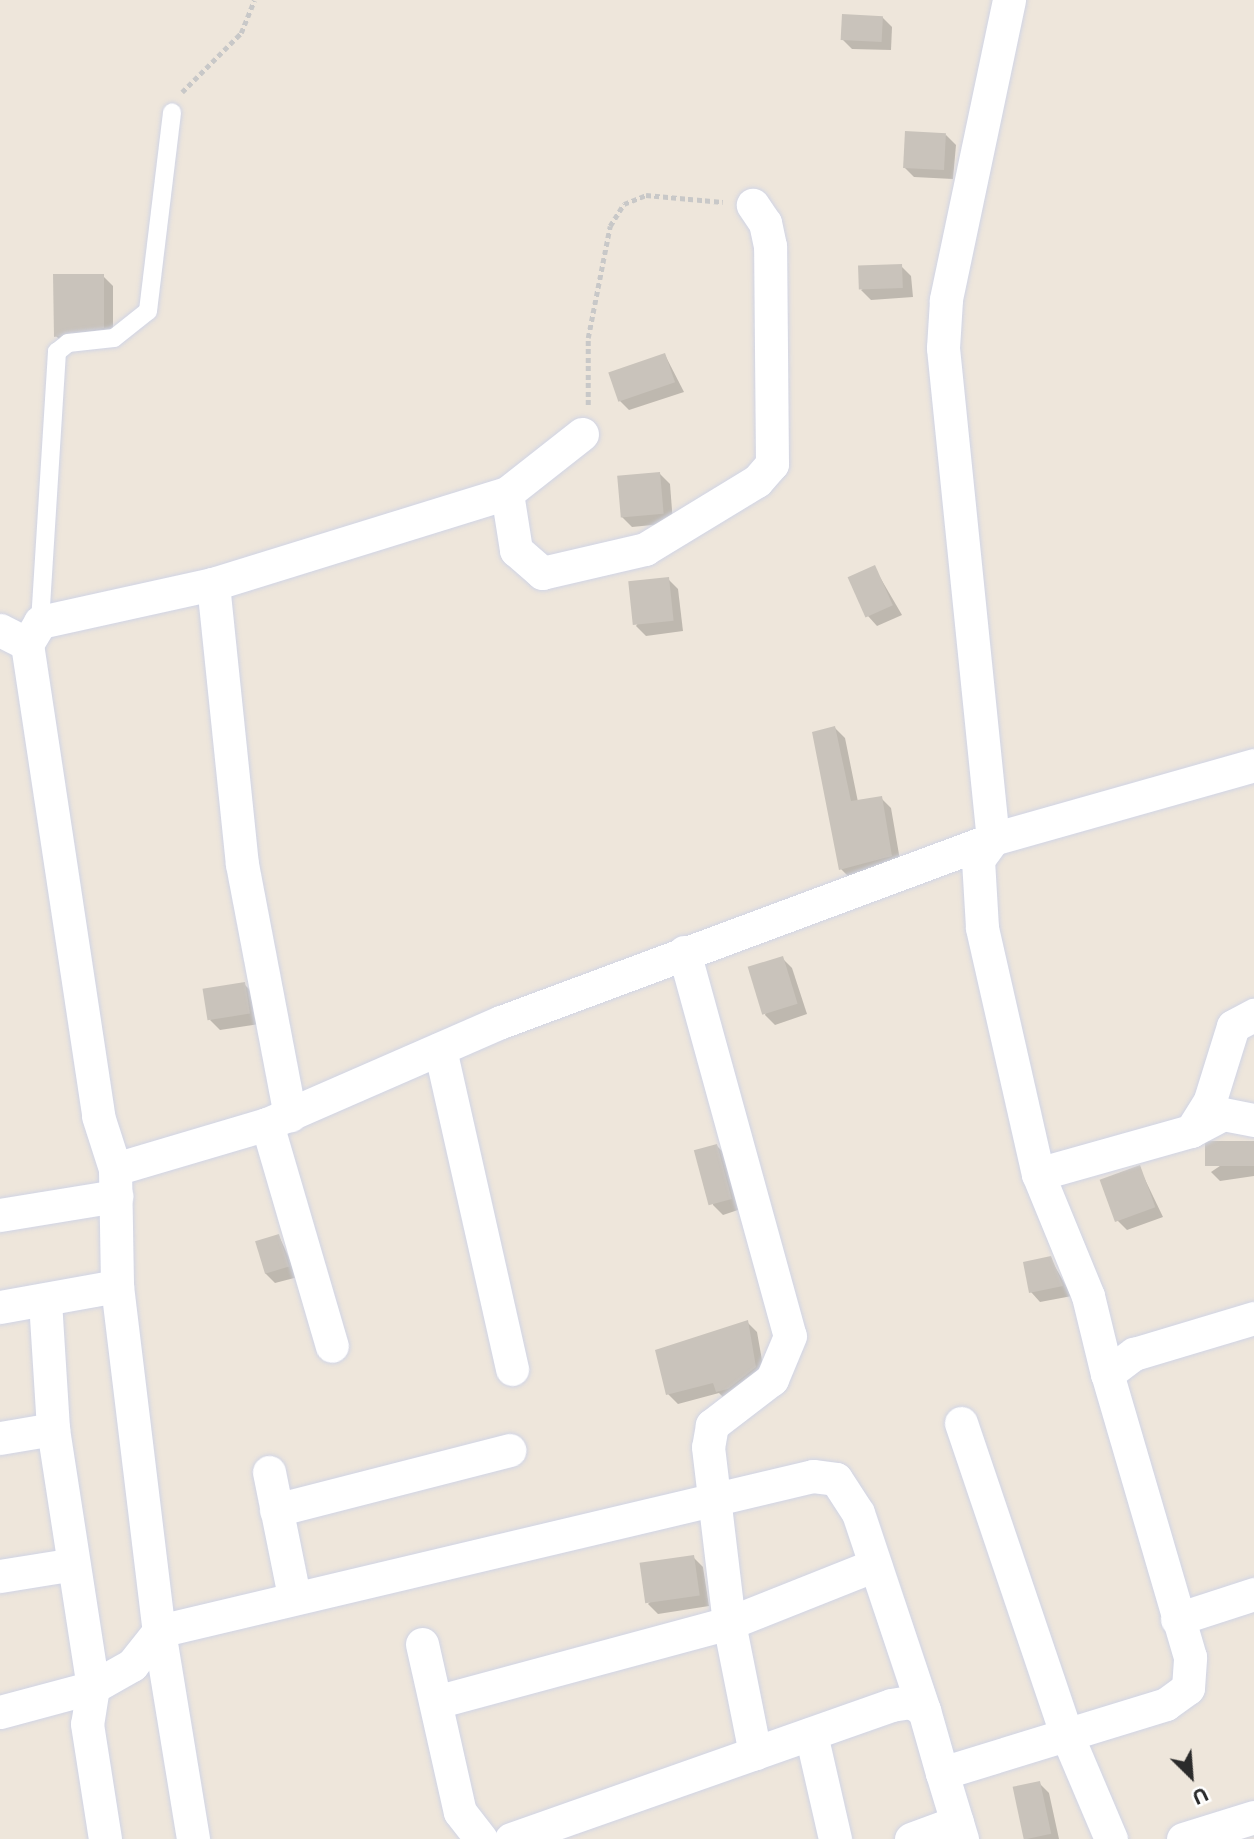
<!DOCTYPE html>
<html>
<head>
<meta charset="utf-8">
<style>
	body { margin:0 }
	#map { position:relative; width:1254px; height:1839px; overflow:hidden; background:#eee6db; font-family:Montserrat,sans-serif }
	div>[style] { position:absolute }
	.shadow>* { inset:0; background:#0003 }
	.building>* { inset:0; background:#c9c3bb; transform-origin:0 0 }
	.path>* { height:4.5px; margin-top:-2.25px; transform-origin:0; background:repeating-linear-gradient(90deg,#c8c8c8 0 5px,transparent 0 8.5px) }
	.roads { filter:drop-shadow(0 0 2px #d0d4e5) drop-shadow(0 0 2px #d0d4e5) }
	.service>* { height:18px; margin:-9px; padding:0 9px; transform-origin:9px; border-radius:9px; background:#fff }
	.minor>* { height:33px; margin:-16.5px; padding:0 16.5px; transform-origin:16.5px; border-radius:16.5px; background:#fff }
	span { translate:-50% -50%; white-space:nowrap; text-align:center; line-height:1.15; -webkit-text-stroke:7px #fff; paint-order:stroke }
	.north { position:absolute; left:1156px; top:1741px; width:70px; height:70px; -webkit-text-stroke:5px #fff; paint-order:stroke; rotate:155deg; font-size:19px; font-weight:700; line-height:28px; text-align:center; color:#2b2b2b }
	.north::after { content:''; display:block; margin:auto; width:24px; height:32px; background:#2b2b2b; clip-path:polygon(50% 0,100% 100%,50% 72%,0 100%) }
</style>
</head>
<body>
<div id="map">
	<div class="shadow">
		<div style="clip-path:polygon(882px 17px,892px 27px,891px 50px,852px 49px,842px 39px)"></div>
		<div style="clip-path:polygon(946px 135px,956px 145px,953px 179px,914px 177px,904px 167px)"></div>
		<div style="clip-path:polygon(901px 266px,911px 276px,913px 297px,871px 300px,861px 290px)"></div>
		<div style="clip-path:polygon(103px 276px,113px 286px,113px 337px,66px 346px,56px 336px)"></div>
		<div style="clip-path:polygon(665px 355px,684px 392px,629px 410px,619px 400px)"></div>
		<div style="clip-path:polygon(660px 474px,670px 484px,673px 523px,632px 527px,622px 517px)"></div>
		<div style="clip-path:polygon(874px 567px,902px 615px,877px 626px,868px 616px)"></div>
		<div style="clip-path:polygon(668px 579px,678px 589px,683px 631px,646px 636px,636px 626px)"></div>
		<div style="clip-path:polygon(835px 728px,845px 738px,858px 802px,881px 798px,891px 808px,901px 866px,851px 879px,841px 869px)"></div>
		<div style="clip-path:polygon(782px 958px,792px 968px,807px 1014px,775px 1025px,765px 1015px)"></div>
		<div style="clip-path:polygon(244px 984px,254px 994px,259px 1024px,220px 1030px,210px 1020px)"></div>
		<div style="clip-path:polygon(1254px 1143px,1254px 1176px,1220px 1181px,1211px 1172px)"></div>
		<div style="clip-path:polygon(717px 1146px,727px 1156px,741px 1209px,723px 1215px,713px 1205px)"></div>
		<div style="clip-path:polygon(1139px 1167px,1163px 1217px,1127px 1230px,1117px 1220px)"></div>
		<div style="clip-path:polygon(279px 1236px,298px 1277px,275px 1283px,265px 1273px)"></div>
		<div style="clip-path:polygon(1050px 1258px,1072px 1296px,1040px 1302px,1031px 1292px)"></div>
		<div style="clip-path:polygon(747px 1322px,757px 1332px,765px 1377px,727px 1401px,719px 1393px,678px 1404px,668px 1394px)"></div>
		<div style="clip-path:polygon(693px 1557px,703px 1567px,709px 1606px,658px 1614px,648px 1604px)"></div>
		<div style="clip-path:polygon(1039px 1783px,1049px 1793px,1059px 1839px,1027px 1839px,1016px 1788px)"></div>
	</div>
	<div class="building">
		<div style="left:842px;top:14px;width:41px;height:26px;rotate:3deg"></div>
		<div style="left:905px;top:131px;width:41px;height:37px;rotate:3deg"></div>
		<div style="left:902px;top:264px;width:24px;height:44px;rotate:88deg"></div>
		<div style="clip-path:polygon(53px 274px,104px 274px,104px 328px,54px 337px)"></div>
		<div style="left:665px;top:353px;width:31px;height:60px;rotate:71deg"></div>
		<div style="left:660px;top:472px;width:42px;height:43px;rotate:85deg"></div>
		<div style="left:875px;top:565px;width:44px;height:30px;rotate:66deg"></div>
		<div style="left:669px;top:577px;width:44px;height:41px;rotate:84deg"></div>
		<div style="clip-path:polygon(835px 726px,851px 801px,882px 796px,892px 856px,839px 870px,812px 732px)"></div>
		<div style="left:783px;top:956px;width:50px;height:37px;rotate:73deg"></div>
		<div style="left:245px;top:982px;width:32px;height:43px;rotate:81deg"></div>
		<div style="left:1254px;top:1141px;width:25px;height:49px;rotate:90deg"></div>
		<div style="left:717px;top:1144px;width:57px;height:24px;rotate:75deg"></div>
		<div style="left:1140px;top:1165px;width:45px;height:43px;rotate:70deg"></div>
		<div style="left:279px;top:1234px;width:34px;height:25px;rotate:73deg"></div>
		<div style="clip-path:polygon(1051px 1256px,1063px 1286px,1029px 1293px,1023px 1262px)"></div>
		<div style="clip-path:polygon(748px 1320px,756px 1367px,728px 1389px,716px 1392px,713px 1383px,666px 1395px,655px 1350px)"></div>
		<div style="left:694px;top:1555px;width:41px;height:55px;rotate:82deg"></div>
		<div style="left:1040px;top:1781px;width:54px;height:28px;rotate:78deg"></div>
	</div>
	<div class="path">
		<div style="left:182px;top:92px;width:83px;rotate:-45deg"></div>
		<div style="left:241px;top:33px;width:35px;rotate:-68deg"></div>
		<div style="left:588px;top:405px;width:67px;rotate:-90deg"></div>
		<div style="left:588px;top:338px;width:114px;rotate:-78.9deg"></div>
		<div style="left:610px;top:226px;width:26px;rotate:-58deg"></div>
		<div style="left:624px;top:204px;width:24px;rotate:-22deg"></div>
		<div style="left:646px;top:195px;width:77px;rotate:5.2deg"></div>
	</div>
	<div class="roads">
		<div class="service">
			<div style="left:40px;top:622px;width:271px;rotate:-86.4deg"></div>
			<div style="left:57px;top:352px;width:14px;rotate:-39deg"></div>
			<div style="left:68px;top:343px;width:46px;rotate:-6.2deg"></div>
			<div style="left:114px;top:338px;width:43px;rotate:-38.5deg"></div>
			<div style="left:148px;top:311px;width:200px;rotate:-83.1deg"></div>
		</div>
		<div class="minor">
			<div style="left:1009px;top:0;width:307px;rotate:101.9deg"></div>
			<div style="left:946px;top:300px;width:48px;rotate:93.6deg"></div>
			<div style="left:943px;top:348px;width:494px;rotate:84.2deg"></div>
			<div style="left:993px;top:839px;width:26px;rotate:126deg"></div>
			<div style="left:978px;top:860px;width:68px;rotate:86.6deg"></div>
			<div style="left:982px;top:928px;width:252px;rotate:77.2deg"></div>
			<div style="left:1038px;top:1174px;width:132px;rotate:67.7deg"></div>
			<div style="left:1088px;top:1296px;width:80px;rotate:76.3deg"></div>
			<div style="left:1107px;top:1374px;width:34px;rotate:-37deg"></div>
			<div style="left:1134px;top:1354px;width:125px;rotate:-16.7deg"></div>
			<div style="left:582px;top:434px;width:95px;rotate:141.8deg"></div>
			<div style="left:507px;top:493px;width:58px;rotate:81deg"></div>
			<div style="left:516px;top:550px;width:35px;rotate:41deg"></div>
			<div style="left:542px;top:573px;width:106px;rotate:-13.1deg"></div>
			<div style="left:645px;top:549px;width:131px;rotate:-31.3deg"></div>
			<div style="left:757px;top:481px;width:23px;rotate:-49deg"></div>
			<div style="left:772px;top:464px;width:218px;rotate:-90.5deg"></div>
			<div style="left:770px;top:246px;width:24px;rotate:-102deg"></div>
			<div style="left:765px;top:223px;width:22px;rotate:-124deg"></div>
			<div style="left:213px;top:584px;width:281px;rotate:84.1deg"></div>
			<div style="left:242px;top:864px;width:256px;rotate:79.2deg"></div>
			<div style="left:0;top:630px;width:30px;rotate:27deg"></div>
			<div style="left:27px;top:644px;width:477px;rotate:81.4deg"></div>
			<div style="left:98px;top:1116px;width:56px;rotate:72.2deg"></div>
			<div style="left:115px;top:1169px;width:159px;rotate:-16.5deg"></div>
			<div style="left:267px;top:1124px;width:255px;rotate:-23.6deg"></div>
			<div style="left:501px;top:1022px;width:525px;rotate:-20.4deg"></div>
			<div style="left:993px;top:839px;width:271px;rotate:-15.8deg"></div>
			<div style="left:27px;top:644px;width:26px;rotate:-59deg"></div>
			<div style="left:40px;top:622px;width:177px;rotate:-12.4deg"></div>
			<div style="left:213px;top:584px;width:308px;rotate:-17.2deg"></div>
			<div style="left:684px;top:952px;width:398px;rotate:74.6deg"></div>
			<div style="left:790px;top:1336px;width:47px;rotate:112.7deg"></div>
			<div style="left:772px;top:1379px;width:76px;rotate:142.5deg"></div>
			<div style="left:712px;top:1425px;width:22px;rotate:100deg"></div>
			<div style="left:708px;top:1447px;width:177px;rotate:83.2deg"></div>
			<div style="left:729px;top:1623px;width:133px;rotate:78.7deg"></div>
			<div style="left:440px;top:1049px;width:328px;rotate:77.3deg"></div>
			<div style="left:267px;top:1124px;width:231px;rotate:73.7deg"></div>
			<div style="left:1191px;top:1131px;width:36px;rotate:-58deg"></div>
			<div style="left:1210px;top:1100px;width:77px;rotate:-72.7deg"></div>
			<div style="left:1233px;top:1026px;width:24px;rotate:-28deg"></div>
			<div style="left:115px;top:1169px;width:117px;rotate:89deg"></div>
			<div style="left:117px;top:1286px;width:348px;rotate:83.1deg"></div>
			<div style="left:159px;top:1631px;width:211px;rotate:80.7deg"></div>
			<div style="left:1038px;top:1174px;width:159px;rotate:-15.7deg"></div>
			<div style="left:1191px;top:1131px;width:36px;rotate:-28deg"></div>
			<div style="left:1223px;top:1114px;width:32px;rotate:11deg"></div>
			<div style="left:0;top:1215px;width:118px;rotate:-9.3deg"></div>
			<div style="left:45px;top:1301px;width:128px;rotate:86.4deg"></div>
			<div style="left:53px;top:1429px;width:261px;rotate:81.2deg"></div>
			<div style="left:93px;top:1687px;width:37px;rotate:99deg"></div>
			<div style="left:87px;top:1724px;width:116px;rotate:81.1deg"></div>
			<div style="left:0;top:1307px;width:119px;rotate:-10.2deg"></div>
			<div style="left:961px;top:1423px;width:327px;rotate:71.3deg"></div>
			<div style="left:1066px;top:1733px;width:115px;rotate:67deg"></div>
			<div style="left:0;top:1438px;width:54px;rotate:-9.6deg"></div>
			<div style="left:269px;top:1472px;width:126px;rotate:78.6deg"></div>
			<div style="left:276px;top:1510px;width:241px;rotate:-14.4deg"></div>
			<div style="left:0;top:1576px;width:70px;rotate:-9.1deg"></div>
			<div style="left:1177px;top:1619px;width:81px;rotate:-18deg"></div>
			<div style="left:422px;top:1644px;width:172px;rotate:77.3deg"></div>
			<div style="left:460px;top:1812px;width:34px;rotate:52deg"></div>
			<div style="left:436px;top:1702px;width:303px;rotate:-15.1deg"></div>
			<div style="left:729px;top:1623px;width:157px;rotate:-21.7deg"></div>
			<div style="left:0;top:1712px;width:96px;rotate:-15deg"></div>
			<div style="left:93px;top:1687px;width:45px;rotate:-29.4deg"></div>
			<div style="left:132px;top:1665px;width:43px;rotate:-51.5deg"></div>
			<div style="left:159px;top:1631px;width:672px;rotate:-13.33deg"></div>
			<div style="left:813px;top:1476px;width:23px;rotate:7deg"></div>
			<div style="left:836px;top:1479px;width:40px;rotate:57.1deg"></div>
			<div style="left:858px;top:1513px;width:208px;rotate:71.5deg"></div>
			<div style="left:811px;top:1734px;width:108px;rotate:77.1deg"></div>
			<div style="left:942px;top:1773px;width:69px;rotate:73.1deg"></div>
			<div style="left:511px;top:1839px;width:403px;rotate:-19.4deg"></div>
			<div style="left:891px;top:1705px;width:20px;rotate:-9deg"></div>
			<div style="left:911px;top:1702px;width:15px;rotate:32deg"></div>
			<div style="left:924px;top:1710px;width:66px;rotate:74.1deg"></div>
			<div style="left:942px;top:1773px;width:234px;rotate:-17.1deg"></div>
			<div style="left:1166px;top:1704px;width:27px;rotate:-36deg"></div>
			<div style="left:1188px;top:1688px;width:31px;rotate:-86deg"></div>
			<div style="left:1190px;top:1657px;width:295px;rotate:-106.3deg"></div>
			<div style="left:911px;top:1839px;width:49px;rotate:-20.3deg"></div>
			<div style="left:1183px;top:1839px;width:74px;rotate:-17.2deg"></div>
		</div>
	</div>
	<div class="north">U</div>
</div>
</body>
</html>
